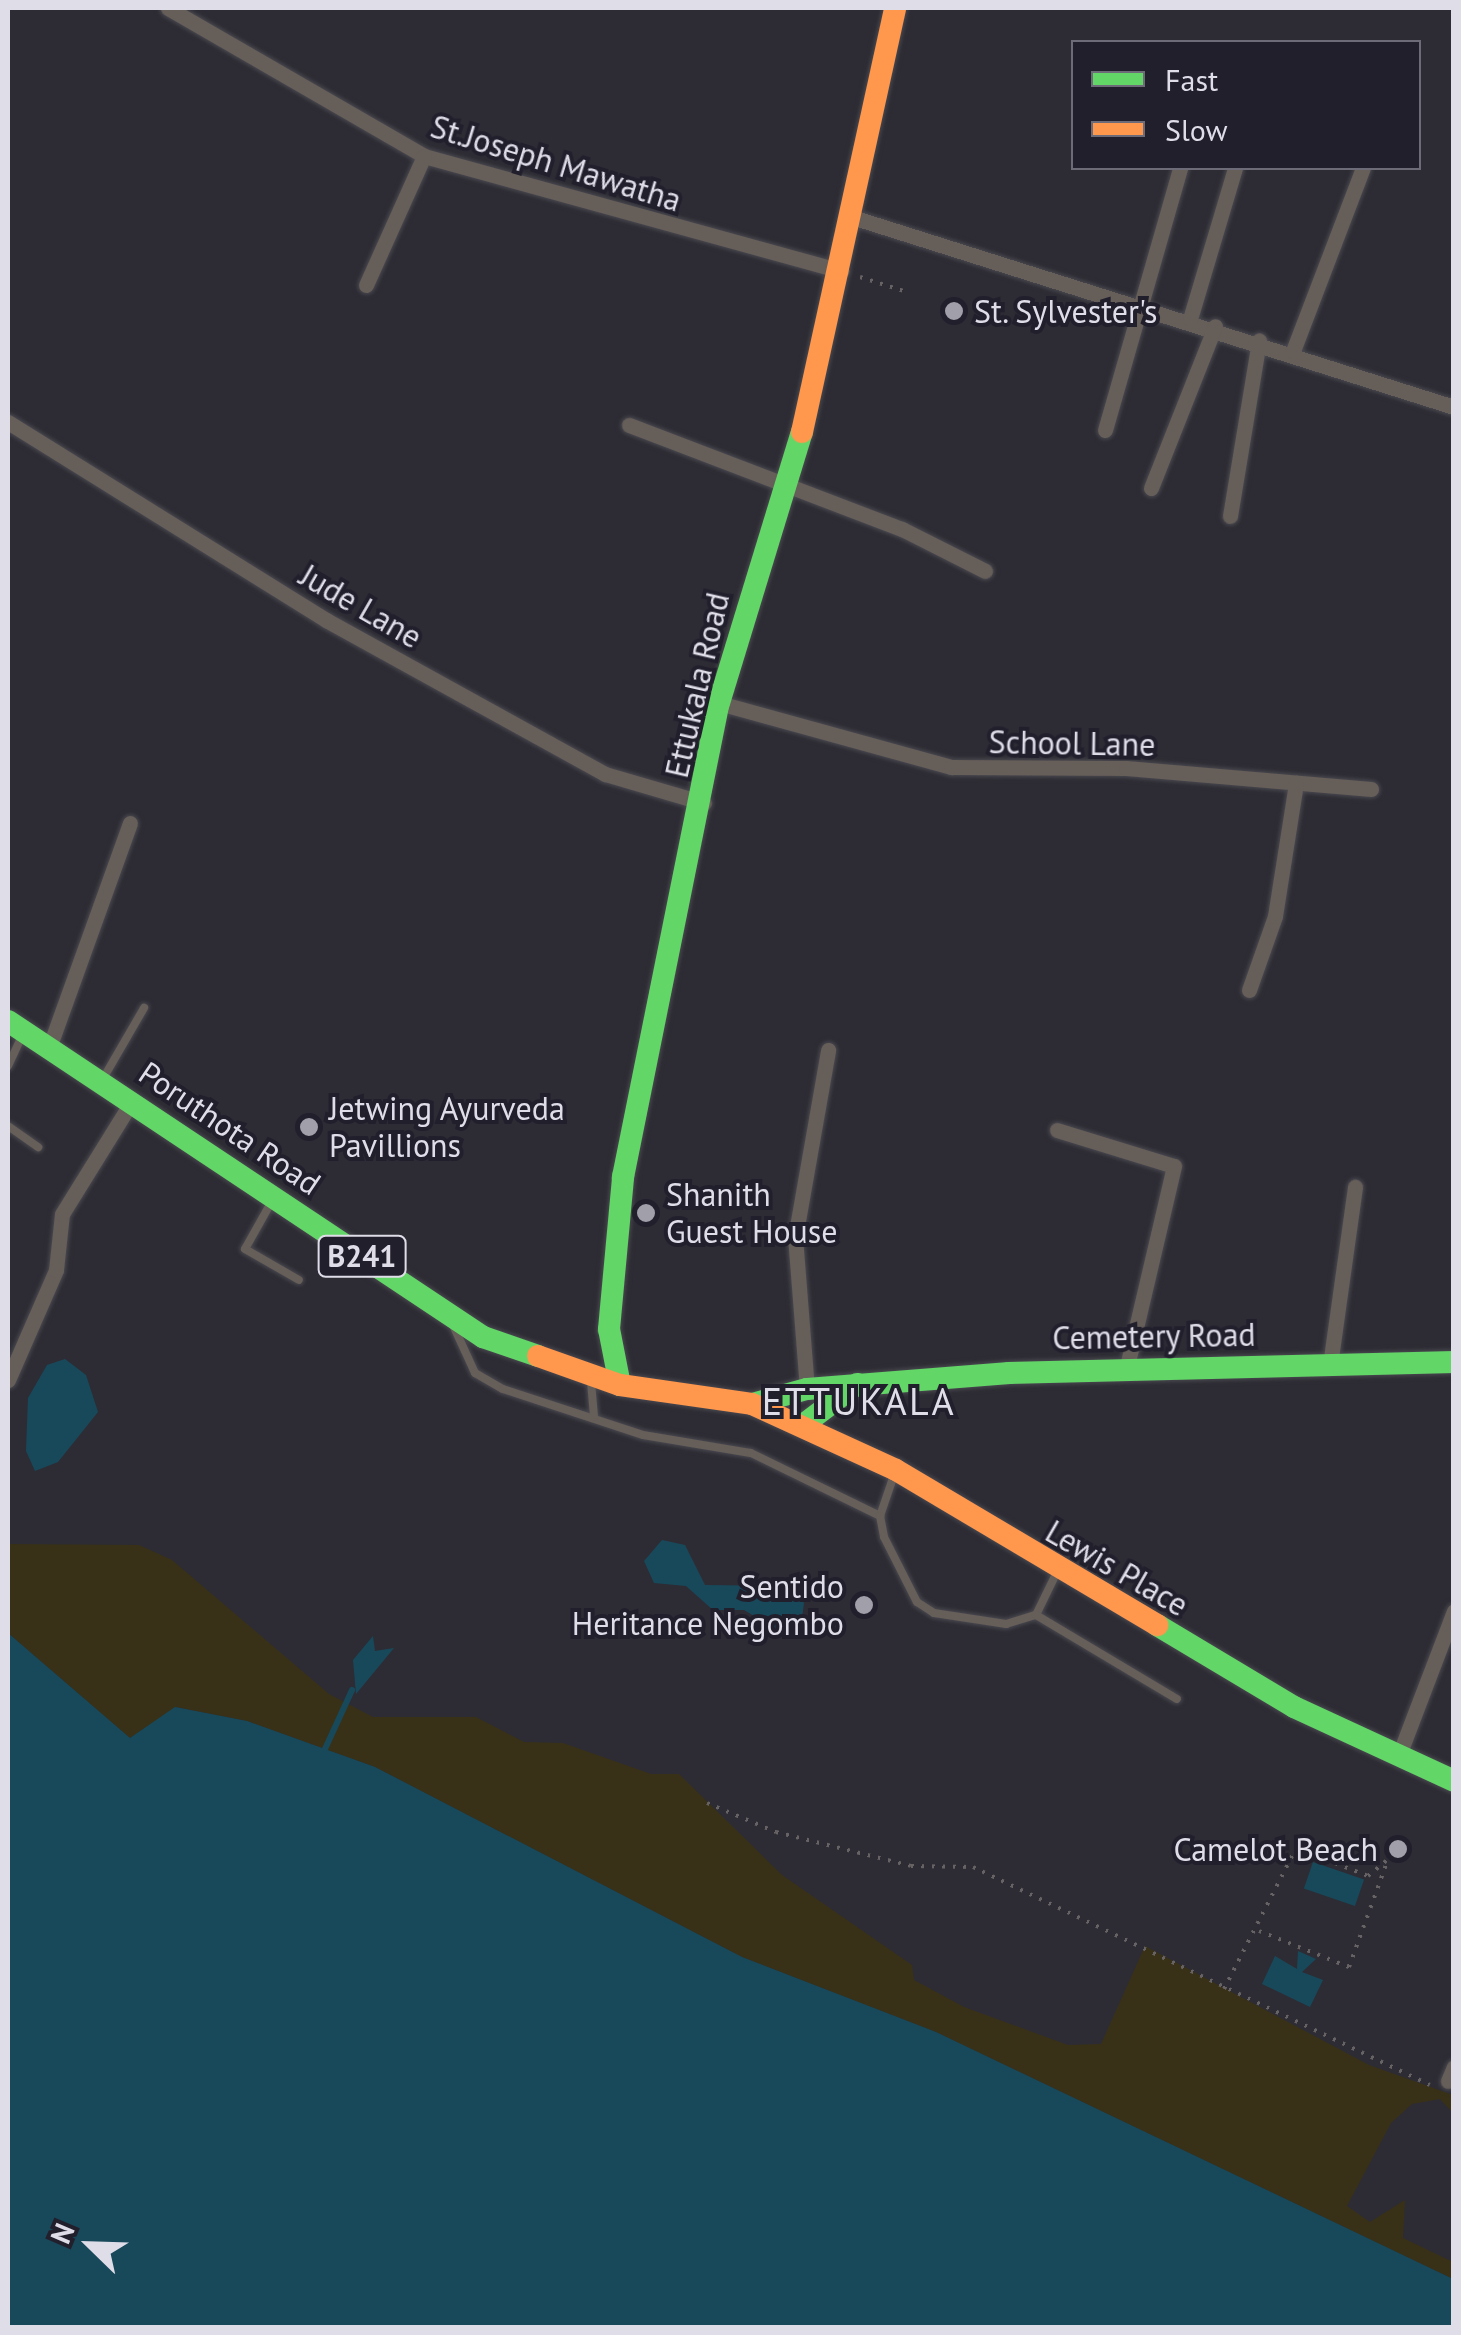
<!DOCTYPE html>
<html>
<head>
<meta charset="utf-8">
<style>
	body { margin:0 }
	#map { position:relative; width:1461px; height:2335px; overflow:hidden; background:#2d2c34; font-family:"PT Sans",sans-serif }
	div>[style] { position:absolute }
	.sand>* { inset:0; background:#383117 }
	.water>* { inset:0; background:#18495b; transform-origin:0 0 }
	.stream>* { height:6px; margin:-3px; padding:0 3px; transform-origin:3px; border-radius:3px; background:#18495b }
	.path>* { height:4px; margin-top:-2px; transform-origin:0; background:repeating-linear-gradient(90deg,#676263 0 2.5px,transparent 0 10.5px) }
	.roads { filter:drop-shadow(0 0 2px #4a4950) drop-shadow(0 0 2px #4a4950) }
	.lane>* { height:8px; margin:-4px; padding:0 4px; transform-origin:4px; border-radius:4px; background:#665e59 }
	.street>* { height:15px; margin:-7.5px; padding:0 7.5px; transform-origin:7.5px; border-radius:7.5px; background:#665e59 }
	.fast>* { height:22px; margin:-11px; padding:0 11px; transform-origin:11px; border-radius:11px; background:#63d668 }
	.slow>* { height:22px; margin:-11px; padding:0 11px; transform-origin:11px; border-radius:11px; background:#ff974d }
	.dots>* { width:28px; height:28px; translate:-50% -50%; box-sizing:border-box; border:5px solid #221f2d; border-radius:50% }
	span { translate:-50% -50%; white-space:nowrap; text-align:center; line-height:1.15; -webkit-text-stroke:8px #221f2d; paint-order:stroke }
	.shield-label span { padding:2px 8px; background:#221f2d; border:2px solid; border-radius:8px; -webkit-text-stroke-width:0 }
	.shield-label { font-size:30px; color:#dfdde8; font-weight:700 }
	.street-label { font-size:32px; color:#dfdde8 }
	.poi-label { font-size:32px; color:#dfdde8 }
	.left { translate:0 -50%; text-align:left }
	.right { translate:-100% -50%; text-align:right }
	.quarter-label { font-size:38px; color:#dfdde8; letter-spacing:2.5px }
	.frame { position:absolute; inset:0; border:10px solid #dfdde8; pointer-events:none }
	.legend { position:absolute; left:1071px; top:40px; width:350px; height:130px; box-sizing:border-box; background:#221f2d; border:2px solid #6e6b78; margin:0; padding:12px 18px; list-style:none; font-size:30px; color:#dfdde8 }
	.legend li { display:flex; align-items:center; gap:20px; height:50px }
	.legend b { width:50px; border:2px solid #6e6b78 }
	.north { position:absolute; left:40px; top:2195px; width:100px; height:100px; -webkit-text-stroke:8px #221f2d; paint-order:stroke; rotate:293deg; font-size:28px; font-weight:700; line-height:40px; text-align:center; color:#dfdde8 }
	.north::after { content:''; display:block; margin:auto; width:35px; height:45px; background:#dfdde8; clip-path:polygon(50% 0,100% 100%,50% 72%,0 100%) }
</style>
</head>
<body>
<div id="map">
	<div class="sand">
		<div style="clip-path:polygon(8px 1544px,139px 1545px,172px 1560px,329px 1694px,373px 1717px,476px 1717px,524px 1742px,563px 1743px,651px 1774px,679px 1774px,782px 1875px,912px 1965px,914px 1980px,964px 2007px,1068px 2045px,1101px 2044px,1145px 1946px,1369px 2065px,1453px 2095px,1453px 2113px,1440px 2099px,1412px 2104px,1391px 2123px,1347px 2206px,1370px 2222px,1405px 2200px,1403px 2238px,1453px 2262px,1453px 2279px,936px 2032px,742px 1957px,375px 1767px,247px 1721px,176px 1707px,130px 1738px,8px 1633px)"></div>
	</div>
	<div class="water">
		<div style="clip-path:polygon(65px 1359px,86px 1375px,98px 1412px,58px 1462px,35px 1471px,26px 1451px,28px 1398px,47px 1365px)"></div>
		<div style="clip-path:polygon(662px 1540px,685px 1545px,705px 1585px,791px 1586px,804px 1603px,802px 1618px,776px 1629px,744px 1610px,713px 1610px,686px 1586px,654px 1583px,644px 1561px)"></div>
		<div style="clip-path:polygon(8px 1633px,130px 1738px,175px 1707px,247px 1721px,375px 1767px,742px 1957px,936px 2032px,1453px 2279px,1453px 2327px,8px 2327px)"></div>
		<div style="clip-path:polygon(373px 1636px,375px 1651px,394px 1648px,356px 1694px,353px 1660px)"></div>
		<div style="left:1313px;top:1862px;width:54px;height:28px;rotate:19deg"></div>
		<div style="clip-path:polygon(1298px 1951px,1316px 1959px,1302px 1972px,1323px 1980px,1310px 2007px,1262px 1984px,1275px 1956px,1297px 1969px)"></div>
	</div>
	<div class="stream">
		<div style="left:325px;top:1749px;width:65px;rotate:-65.4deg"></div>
	</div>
	<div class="path">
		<div style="left:860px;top:277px;width:49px;rotate:17.7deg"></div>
		<div style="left:707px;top:1803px;width:75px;rotate:22.8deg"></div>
		<div style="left:776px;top:1832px;width:139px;rotate:14.1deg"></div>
		<div style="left:911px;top:1866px;width:62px;rotate:0.9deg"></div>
		<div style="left:973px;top:1867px;width:506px;rotate:25.5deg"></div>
		<div style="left:1259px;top:1931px;width:97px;rotate:21.8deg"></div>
		<div style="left:1349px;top:1967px;width:109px;rotate:-70.1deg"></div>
		<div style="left:1224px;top:1989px;width:158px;rotate:-62.9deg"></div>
		<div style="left:1296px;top:1848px;width:77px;rotate:21.3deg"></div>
		<div style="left:1368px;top:1876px;width:30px;rotate:-40deg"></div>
	</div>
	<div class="roads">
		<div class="lane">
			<div style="left:8px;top:1066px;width:33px;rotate:-65deg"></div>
			<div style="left:104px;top:1077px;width:80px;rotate:-59.9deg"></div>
			<div style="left:8px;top:1126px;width:37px;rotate:35deg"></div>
			<div style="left:272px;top:1201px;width:55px;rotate:119.4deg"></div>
			<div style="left:245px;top:1249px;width:62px;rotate:29.9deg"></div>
			<div style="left:453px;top:1325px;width:53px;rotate:65.4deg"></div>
			<div style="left:475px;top:1373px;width:32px;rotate:30deg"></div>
			<div style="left:503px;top:1389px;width:147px;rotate:18.2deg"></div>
			<div style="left:643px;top:1435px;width:109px;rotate:9.5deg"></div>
			<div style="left:751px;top:1453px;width:144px;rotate:26deg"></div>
			<div style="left:591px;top:1382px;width:35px;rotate:85deg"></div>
			<div style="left:894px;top:1475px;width:43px;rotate:108.9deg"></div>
			<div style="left:880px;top:1516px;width:21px;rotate:79deg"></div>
			<div style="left:884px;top:1537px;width:73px;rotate:63.1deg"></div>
			<div style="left:917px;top:1602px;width:20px;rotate:33deg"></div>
			<div style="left:934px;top:1613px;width:73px;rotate:8.7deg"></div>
			<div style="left:1006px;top:1624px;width:31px;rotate:-17deg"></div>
			<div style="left:1036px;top:1615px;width:48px;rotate:-64deg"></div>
			<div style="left:1036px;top:1615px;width:164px;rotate:30.8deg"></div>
		</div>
		<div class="street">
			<div style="left:168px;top:8px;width:296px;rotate:30deg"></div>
			<div style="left:424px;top:156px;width:433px;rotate:15.4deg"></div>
			<div style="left:852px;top:217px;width:631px;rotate:17.52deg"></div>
			<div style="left:366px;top:285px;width:141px;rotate:-65.8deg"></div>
			<div style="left:1190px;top:319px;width:158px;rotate:-73.4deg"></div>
			<div style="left:1293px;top:351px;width:196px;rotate:-69.1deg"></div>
			<div style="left:8px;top:422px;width:375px;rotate:31.9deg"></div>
			<div style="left:326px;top:620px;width:319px;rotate:28.9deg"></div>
			<div style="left:605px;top:774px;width:103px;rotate:16.3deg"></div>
			<div style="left:629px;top:425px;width:292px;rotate:20.9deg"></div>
			<div style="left:902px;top:529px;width:93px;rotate:26.8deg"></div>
			<div style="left:1105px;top:430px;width:273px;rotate:-74deg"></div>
			<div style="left:1151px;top:488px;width:174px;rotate:-68.4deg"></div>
			<div style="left:1230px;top:516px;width:178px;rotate:-80.6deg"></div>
			<div style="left:719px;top:703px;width:241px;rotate:15.4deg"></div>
			<div style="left:951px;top:767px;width:175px;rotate:0.3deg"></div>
			<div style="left:1126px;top:768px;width:246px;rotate:4.9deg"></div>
			<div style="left:1249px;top:990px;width:78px;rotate:-70.6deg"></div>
			<div style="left:1275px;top:916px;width:135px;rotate:-81deg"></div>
			<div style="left:49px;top:1048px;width:239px;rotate:-70.2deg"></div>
			<div style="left:1057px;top:1130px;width:122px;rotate:17.1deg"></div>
			<div style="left:1174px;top:1166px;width:205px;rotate:103.2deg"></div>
			<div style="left:1330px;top:1365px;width:180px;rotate:-82deg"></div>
			<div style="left:8px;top:1380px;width:120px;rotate:-66.4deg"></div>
			<div style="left:56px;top:1270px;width:56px;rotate:-83.9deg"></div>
			<div style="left:62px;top:1214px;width:133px;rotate:-58.2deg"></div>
			<div style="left:807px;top:1389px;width:151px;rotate:-94.5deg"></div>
			<div style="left:795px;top:1238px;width:191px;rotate:-80deg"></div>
			<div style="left:1399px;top:1755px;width:154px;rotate:-69.1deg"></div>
			<div style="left:1448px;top:2081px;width:15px;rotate:-67deg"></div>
		</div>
		<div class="fast">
			<div style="left:8px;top:1021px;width:571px;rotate:33.63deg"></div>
			<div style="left:483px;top:1337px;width:58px;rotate:19.1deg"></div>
			<div style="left:620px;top:1385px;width:57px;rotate:-101.1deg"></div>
			<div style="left:609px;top:1329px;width:153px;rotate:-84.7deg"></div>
			<div style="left:623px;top:1177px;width:484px;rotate:-78.6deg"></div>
			<div style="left:719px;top:703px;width:283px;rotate:-73deg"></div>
			<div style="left:752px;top:1404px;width:57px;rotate:-15.3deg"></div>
			<div style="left:807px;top:1389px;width:203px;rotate:-4.5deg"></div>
			<div style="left:1009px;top:1373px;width:445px;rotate:-1.4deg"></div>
			<div style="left:803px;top:1425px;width:68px;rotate:-37.2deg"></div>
			<div style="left:1157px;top:1625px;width:160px;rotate:30.9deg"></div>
			<div style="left:1294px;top:1707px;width:176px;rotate:24.8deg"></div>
		</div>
		<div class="slow">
			<div style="left:802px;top:432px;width:434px;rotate:-77.6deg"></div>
			<div style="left:538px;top:1356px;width:87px;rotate:19.5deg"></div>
			<div style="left:620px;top:1385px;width:133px;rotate:8.2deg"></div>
			<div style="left:752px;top:1404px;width:158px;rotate:24.6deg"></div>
			<div style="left:896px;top:1470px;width:304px;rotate:30.7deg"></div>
		</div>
	</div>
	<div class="dots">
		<div style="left:954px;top:311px;background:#a19fa9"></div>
		<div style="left:309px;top:1127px;background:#a19fa9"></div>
		<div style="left:646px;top:1213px;background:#a19fa9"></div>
		<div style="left:864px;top:1605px;background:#a19fa9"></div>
		<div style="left:1398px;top:1849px;background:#a19fa9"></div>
	</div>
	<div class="shield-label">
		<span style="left:362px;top:1256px">B241</span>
	</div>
	<div class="street-label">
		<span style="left:556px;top:163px;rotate:17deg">St.Joseph Mawatha</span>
		<span style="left:361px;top:606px;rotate:30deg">Jude Lane</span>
		<span style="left:697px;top:685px;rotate:-77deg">Ettukala Road</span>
		<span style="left:1072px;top:743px;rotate:1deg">School Lane</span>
		<span style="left:230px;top:1128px;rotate:34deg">Poruthota Road</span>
		<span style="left:1154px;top:1336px;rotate:-1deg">Cemetery Road</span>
		<span style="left:1117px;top:1568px;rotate:30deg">Lewis Place</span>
	</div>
	<div class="poi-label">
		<span class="left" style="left:974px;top:311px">St. Sylvester's</span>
		<span class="left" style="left:329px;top:1127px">Jetwing Ayurveda<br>Pavillions</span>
		<span class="left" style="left:666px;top:1213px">Shanith<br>Guest House</span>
		<span class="right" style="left:844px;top:1605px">Sentido<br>Heritance Negombo</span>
		<span class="right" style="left:1378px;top:1849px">Camelot Beach</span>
	</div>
	<div class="quarter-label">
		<span style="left:859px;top:1401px">ETTUKALA</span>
	</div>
	<div class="frame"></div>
	<ul class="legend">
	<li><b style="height:12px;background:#63d668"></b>Fast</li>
	<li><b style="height:12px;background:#ff974d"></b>Slow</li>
	</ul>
	<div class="north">N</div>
</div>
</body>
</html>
